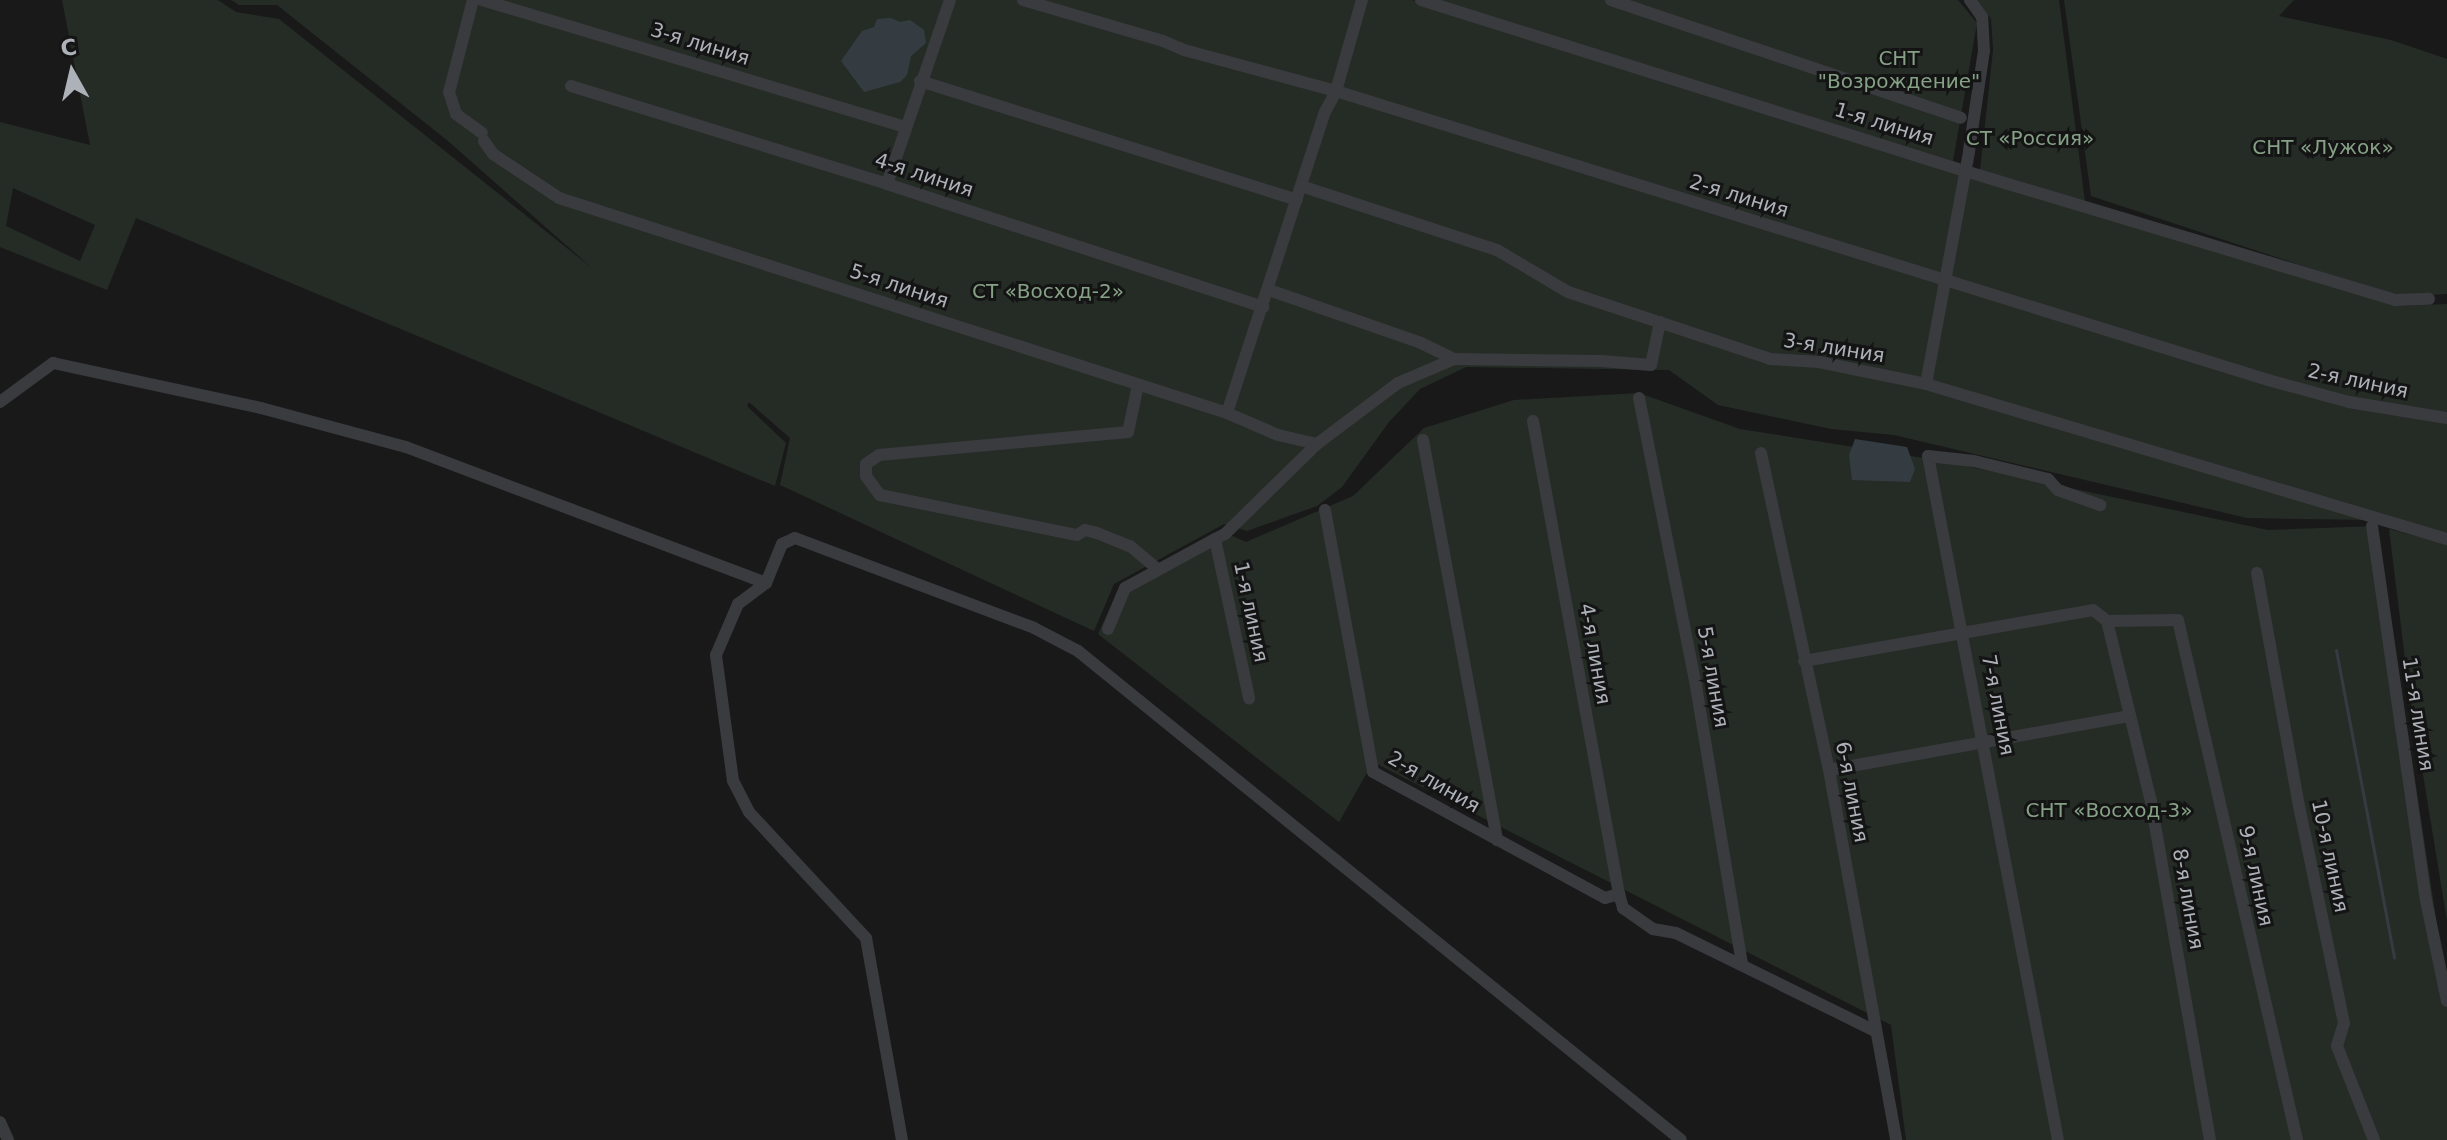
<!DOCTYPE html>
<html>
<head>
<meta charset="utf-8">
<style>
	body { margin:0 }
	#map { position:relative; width:2447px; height:1140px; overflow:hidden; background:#19191a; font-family:"DejaVu Sans",sans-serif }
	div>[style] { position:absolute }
	.green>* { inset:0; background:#252c26 }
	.water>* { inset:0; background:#343c42 }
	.stream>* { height:3px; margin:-1.5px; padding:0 1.5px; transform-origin:1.5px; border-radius:1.5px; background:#343c42 }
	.minor>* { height:12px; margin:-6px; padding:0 6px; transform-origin:6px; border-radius:6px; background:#3a3b3f }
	span { translate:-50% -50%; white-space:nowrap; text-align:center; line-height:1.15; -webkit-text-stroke:6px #141415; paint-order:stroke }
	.street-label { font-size:20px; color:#adb1b8 }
	.park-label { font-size:20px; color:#86a186 }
	.north { position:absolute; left:32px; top:32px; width:80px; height:80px; -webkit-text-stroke:6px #141415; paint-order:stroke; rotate:352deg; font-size:22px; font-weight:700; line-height:32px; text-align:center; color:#adb1b8 }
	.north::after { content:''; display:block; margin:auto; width:28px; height:36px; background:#adb1b8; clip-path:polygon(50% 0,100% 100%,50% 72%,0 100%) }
</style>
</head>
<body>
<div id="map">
	<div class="green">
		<div style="clip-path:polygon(evenodd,62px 0,218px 0,236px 12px,279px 19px,592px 268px,448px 141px,277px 5px,239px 5px,231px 0,1412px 0,2401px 306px,2447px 304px,2447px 921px,2408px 683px,2389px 529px,2438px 542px,2371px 520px,2247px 518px,1894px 435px,1831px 429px,1718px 405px,1669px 370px,1466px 367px,1420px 389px,1389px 422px,1342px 487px,1317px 506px,1247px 531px,1224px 524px,1114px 584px,1094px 631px,780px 485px,790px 438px,749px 402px,747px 406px,786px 443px,775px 486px,136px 218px,107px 290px,0 247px,0 122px,90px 145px,62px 0,13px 188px,95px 225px,80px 261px,6px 226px,13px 188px)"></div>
		<div style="clip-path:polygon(1436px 0,1958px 0,1977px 23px,1953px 161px)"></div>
		<div style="clip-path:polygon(1977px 0,2059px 0,2085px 202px,1980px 171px,1993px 50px,1991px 19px)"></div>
		<div style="clip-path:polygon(2064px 0,2294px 0,2279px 16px,2391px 40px,2447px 59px,2447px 294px,2397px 297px,2091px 196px)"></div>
		<div style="clip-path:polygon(1639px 393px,1740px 429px,1943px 461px,2268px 530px,2377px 526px,2447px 992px,2447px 1140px,1906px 1140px,1891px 1025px,1373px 762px,1339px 822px,1098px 634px,1121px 583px,1221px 531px,1246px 542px,1353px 496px,1424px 428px,1514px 400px)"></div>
	</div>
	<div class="water">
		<div style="clip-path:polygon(891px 18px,900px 22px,910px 20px,924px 30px,926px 43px,911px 56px,907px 75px,900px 82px,864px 92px,841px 61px,862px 31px,874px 27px,877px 19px)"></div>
		<div style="clip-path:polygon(1855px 439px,1907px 447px,1915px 469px,1910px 482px,1852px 480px,1849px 455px)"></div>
	</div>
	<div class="stream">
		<div style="left:2336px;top:650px;width:313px;rotate:79.3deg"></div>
	</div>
	<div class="minor">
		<div style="left:473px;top:0;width:95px;rotate:104.6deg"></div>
		<div style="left:449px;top:92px;width:23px;rotate:72deg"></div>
		<div style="left:456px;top:114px;width:32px;rotate:36deg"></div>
		<div style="left:482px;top:0;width:442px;rotate:16.7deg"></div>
		<div style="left:1023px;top:0;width:146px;rotate:16.3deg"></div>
		<div style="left:1163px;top:41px;width:23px;rotate:23deg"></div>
		<div style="left:1184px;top:50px;width:157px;rotate:15.1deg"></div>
		<div style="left:1336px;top:91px;width:976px;rotate:17.23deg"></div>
		<div style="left:2268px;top:380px;width:84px;rotate:15.2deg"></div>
		<div style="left:2349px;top:402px;width:99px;rotate:9.3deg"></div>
		<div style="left:1421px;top:0;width:570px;rotate:17.45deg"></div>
		<div style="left:1965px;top:171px;width:450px;rotate:16.7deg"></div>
		<div style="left:2396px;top:300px;width:33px;rotate:-2deg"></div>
		<div style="left:1611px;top:0;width:369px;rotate:18.6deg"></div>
		<div style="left:920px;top:81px;width:395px;rotate:17.5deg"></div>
		<div style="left:571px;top:86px;width:331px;rotate:17.2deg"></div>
		<div style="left:887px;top:184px;width:396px;rotate:18.1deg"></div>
		<div style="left:484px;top:141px;width:16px;rotate:55deg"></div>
		<div style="left:493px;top:154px;width:79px;rotate:33.7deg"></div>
		<div style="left:559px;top:198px;width:702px;rotate:17.84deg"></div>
		<div style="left:1227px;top:413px;width:56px;rotate:23.3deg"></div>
		<div style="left:1278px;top:435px;width:40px;rotate:13deg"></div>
		<div style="left:887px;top:184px;width:194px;rotate:-71.1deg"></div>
		<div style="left:1301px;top:186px;width:206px;rotate:18.1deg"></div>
		<div style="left:1497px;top:250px;width:82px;rotate:30.6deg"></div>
		<div style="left:1568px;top:292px;width:213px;rotate:18.3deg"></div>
		<div style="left:1770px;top:359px;width:49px;rotate:3.5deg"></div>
		<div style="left:1819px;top:362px;width:109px;rotate:11.6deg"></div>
		<div style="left:1926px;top:384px;width:544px;rotate:16.57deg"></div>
		<div style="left:1269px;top:290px;width:161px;rotate:19.2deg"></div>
		<div style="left:1421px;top:343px;width:37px;rotate:26deg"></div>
		<div style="left:1454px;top:359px;width:147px;rotate:0.8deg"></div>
		<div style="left:1601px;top:361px;width:50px;rotate:4.6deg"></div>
		<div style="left:1651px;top:365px;width:44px;rotate:-78.2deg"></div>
		<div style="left:1926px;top:384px;width:237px;rotate:-79.5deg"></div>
		<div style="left:1969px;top:151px;width:101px;rotate:-81.5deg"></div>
		<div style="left:1984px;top:51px;width:34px;rotate:-93deg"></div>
		<div style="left:1982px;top:17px;width:21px;rotate:-125deg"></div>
		<div style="left:1138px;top:385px;width:48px;rotate:102deg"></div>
		<div style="left:1128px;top:432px;width:250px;rotate:174.7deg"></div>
		<div style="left:879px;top:455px;width:16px;rotate:145deg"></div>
		<div style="left:866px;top:464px;width:12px;rotate:90deg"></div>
		<div style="left:866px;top:476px;width:24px;rotate:54deg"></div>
		<div style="left:880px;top:495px;width:201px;rotate:11.5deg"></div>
		<div style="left:1077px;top:535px;width:9px;rotate:-32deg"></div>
		<div style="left:1085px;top:530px;width:12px;rotate:14deg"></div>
		<div style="left:1097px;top:533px;width:35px;rotate:22deg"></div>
		<div style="left:1130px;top:546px;width:35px;rotate:40deg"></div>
		<div style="left:1639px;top:398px;width:294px;rotate:78.8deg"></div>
		<div style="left:1696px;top:686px;width:281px;rotate:80.6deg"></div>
		<div style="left:0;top:402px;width:66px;rotate:-36.3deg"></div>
		<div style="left:53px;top:363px;width:213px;rotate:12.2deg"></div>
		<div style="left:261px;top:408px;width:150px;rotate:15.1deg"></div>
		<div style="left:406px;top:447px;width:385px;rotate:20.7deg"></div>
		<div style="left:1227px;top:413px;width:317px;rotate:-72deg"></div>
		<div style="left:1325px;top:112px;width:24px;rotate:-62deg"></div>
		<div style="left:1336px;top:91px;width:95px;rotate:-74.1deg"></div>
		<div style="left:1533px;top:421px;width:481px;rotate:79.7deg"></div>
		<div style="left:1423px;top:440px;width:407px;rotate:79.5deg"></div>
		<div style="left:1761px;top:453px;width:324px;rotate:77.9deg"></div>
		<div style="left:1829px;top:770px;width:376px;rotate:79.7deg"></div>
		<div style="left:1325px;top:510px;width:266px;rotate:79.6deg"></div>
		<div style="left:1373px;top:772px;width:264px;rotate:28.5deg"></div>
		<div style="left:1605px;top:898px;width:15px;rotate:-16deg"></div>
		<div style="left:1619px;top:894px;width:15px;rotate:74deg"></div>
		<div style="left:1623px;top:908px;width:37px;rotate:35deg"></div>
		<div style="left:1653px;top:929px;width:23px;rotate:10deg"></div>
		<div style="left:1676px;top:933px;width:222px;rotate:26.2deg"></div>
		<div style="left:2372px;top:526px;width:378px;rotate:81.8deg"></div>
		<div style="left:2426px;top:900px;width:103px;rotate:78.3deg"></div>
		<div style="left:1215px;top:539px;width:11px;rotate:-27deg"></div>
		<div style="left:1225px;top:534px;width:129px;rotate:-44.4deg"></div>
		<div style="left:1317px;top:444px;width:101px;rotate:-37deg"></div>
		<div style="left:1398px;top:383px;width:61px;rotate:-23.2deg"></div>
		<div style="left:2257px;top:573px;width:237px;rotate:79.8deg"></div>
		<div style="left:2299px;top:806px;width:222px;rotate:78.3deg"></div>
		<div style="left:2344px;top:1023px;width:24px;rotate:107deg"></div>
		<div style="left:2337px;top:1046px;width:101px;rotate:68.5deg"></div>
		<div style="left:2107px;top:621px;width:186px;rotate:76.3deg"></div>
		<div style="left:2151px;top:802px;width:343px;rotate:80.1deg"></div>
		<div style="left:1108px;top:629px;width:44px;rotate:-67.5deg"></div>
		<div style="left:1125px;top:588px;width:102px;rotate:-28.6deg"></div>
		<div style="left:1215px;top:539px;width:163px;rotate:77.9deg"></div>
		<div style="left:1804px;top:661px;width:293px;rotate:-10deg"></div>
		<div style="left:2093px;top:610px;width:18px;rotate:38deg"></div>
		<div style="left:2107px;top:621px;width:71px;rotate:-0.8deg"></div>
		<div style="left:2178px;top:620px;width:533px;rotate:77.11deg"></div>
		<div style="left:1829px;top:770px;width:306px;rotate:-10.2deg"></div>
		<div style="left:0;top:1122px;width:20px;rotate:66deg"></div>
		<div style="left:902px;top:1140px;width:205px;rotate:-100.1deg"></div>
		<div style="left:866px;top:938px;width:172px;rotate:-132.9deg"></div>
		<div style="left:749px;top:812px;width:35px;rotate:-117deg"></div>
		<div style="left:733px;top:781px;width:127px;rotate:-97.7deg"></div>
		<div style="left:716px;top:655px;width:56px;rotate:-66.7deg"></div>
		<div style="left:738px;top:604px;width:35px;rotate:-37deg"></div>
		<div style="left:766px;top:583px;width:42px;rotate:-67.7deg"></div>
		<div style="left:782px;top:544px;width:14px;rotate:-25deg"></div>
		<div style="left:795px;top:538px;width:255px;rotate:20.6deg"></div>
		<div style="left:1034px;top:628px;width:50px;rotate:27.6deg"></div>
		<div style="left:1078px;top:651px;width:776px;rotate:39.04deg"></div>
		<div style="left:2058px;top:1140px;width:696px;rotate:-100.76deg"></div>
		<div style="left:1928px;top:456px;width:46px;rotate:6.2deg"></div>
		<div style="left:1974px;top:461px;width:76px;rotate:13.7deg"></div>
		<div style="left:2048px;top:479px;width:15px;rotate:48deg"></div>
		<div style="left:2058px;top:490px;width:45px;rotate:19.7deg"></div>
	</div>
	<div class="street-label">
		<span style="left:700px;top:44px;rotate:17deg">3-я линия</span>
		<span style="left:1884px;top:124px;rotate:17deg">1-я линия</span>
		<span style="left:924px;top:175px;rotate:18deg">4-я линия</span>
		<span style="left:1739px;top:196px;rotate:17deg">2-я линия</span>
		<span style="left:899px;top:286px;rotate:18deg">5-я линия</span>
		<span style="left:1834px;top:348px;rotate:9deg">3-я линия</span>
		<span style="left:2358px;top:381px;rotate:12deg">2-я линия</span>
		<span style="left:1251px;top:612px;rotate:78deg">1-я линия</span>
		<span style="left:1595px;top:654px;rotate:80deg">4-я линия</span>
		<span style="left:1713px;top:677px;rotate:80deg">5-я линия</span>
		<span style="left:1998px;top:705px;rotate:79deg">7-я линия</span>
		<span style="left:2418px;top:714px;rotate:81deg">11-я линия</span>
		<span style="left:1434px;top:782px;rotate:30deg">2-я линия</span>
		<span style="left:1852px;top:792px;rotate:79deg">6-я линия</span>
		<span style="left:2330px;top:856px;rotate:78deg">10-я линия</span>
		<span style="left:2256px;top:876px;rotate:78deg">9-я линия</span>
		<span style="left:2188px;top:899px;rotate:80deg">8-я линия</span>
	</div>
	<div class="park-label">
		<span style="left:1899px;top:70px">СНТ<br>"Возрождение"</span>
		<span style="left:2030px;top:138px">СТ «Россия»</span>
		<span style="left:2323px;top:147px">СНТ «Лужок»</span>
		<span style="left:1048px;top:291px">СТ «Восход-2»</span>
		<span style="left:2109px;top:810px">СНТ «Восход-3»</span>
	</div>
	<div class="north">С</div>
</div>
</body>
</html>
